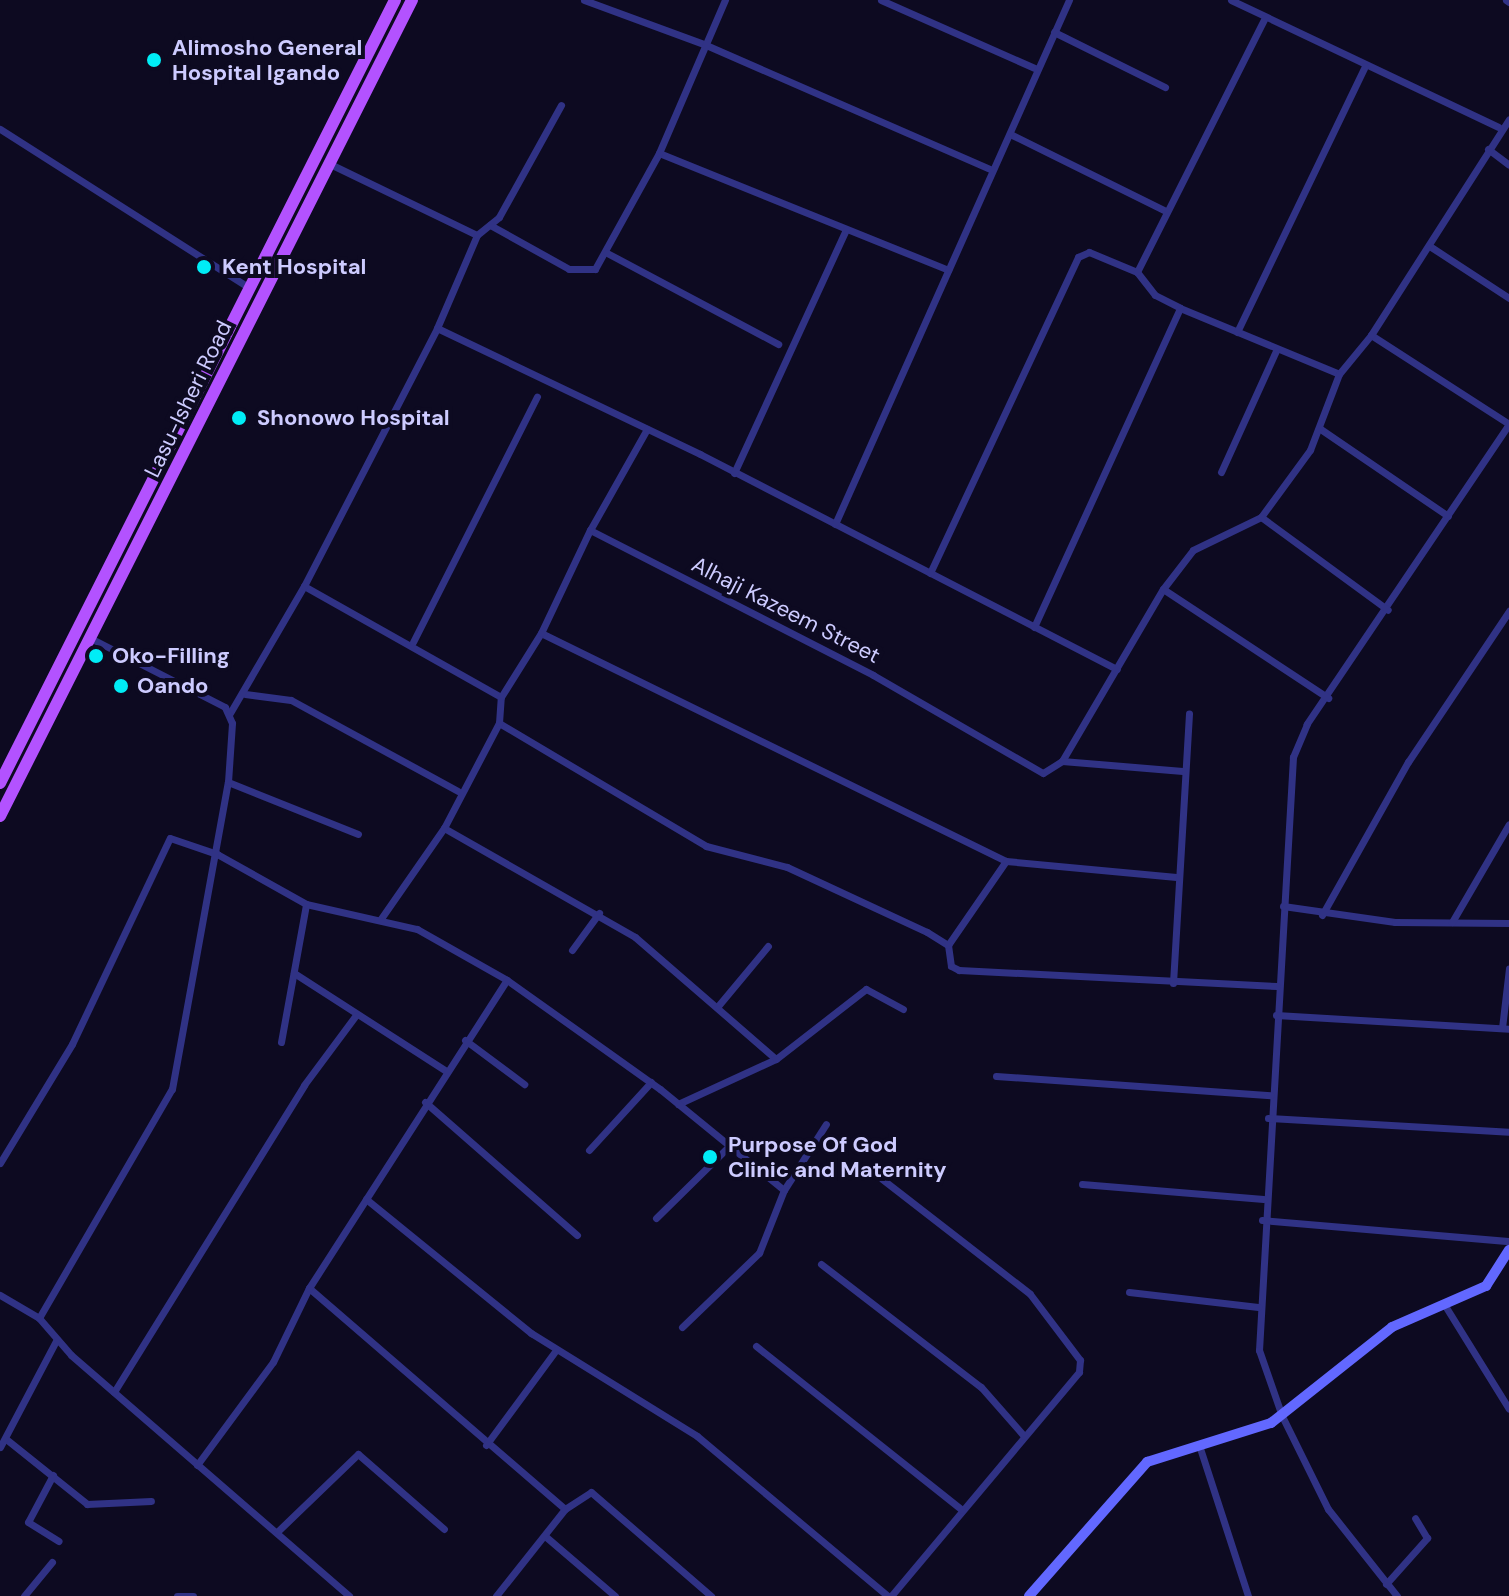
<!DOCTYPE html>
<html>
<head>
<meta charset="utf-8">
<style>
	body { margin:0 }
	#map { position:relative; width:1509px; height:1596px; overflow:hidden; background:#0d0a21; font-family:"DM Sans",sans-serif }
	div>[style] { position:absolute }
	.street>* { height:7px; margin:-3.5px; padding:0 3.5px; transform-origin:3.5px; border-radius:3.5px; background:#303285 }
	.secondary>* { height:10px; margin:-5px; padding:0 5px; transform-origin:5px; border-radius:5px; background:#6268ff }
	.primary>* { height:12px; margin:-6px; padding:0 6px; transform-origin:6px; border-radius:6px; background:#b352ff }
	.dots>* { width:22px; height:22px; translate:-50% -50%; box-sizing:border-box; border:4px solid #0d0a21; border-radius:50% }
	span { translate:-50% -50%; white-space:nowrap; text-align:center; line-height:1.15; -webkit-text-stroke:8px #0d0a21; paint-order:stroke }
	.poi-label { font-size:22px; color:#cdcbff; font-weight:700 }
	.left { translate:0 -50%; text-align:left }
	.street-label { font-size:22px; color:#cdcbff }
</style>
</head>
<body>
<div id="map">
	<div class="street">
		<div style="left:584px;top:0;width:130px;rotate:20.2deg"></div>
		<div style="left:706px;top:45px;width:312px;rotate:23.6deg"></div>
		<div style="left:881px;top:0;width:171px;rotate:23.9deg"></div>
		<div style="left:1231px;top:0;width:296px;rotate:25.4deg"></div>
		<div style="left:1506px;top:0;width:4px;rotate:34deg"></div>
		<div style="left:1054px;top:32px;width:124px;rotate:26.4deg"></div>
		<div style="left:0;top:129px;width:296px;rotate:32.5deg"></div>
		<div style="left:1010px;top:134px;width:174px;rotate:26.3deg"></div>
		<div style="left:1488px;top:149px;width:26px;rotate:37deg"></div>
		<div style="left:659px;top:153px;width:312px;rotate:22deg"></div>
		<div style="left:328px;top:163px;width:165px;rotate:25.8deg"></div>
		<div style="left:490px;top:225px;width:90px;rotate:29.1deg"></div>
		<div style="left:569px;top:269px;width:26px"></div>
		<div style="left:595px;top:269px;width:132px;rotate:-61.1deg"></div>
		<div style="left:659px;top:153px;width:167px;rotate:-66.7deg"></div>
		<div style="left:1431px;top:247px;width:93px;rotate:33.2deg"></div>
		<div style="left:607px;top:253px;width:194px;rotate:28deg"></div>
		<div style="left:1137px;top:272px;width:29px;rotate:52deg"></div>
		<div style="left:1155px;top:295px;width:28px;rotate:27deg"></div>
		<div style="left:1180px;top:308px;width:172px;rotate:22.5deg"></div>
		<div style="left:1339px;top:374px;width:50px;rotate:-50.6deg"></div>
		<div style="left:1371px;top:335px;width:164px;rotate:32.8deg"></div>
		<div style="left:1509px;top:424px;width:362px;rotate:124deg"></div>
		<div style="left:1307px;top:724px;width:36px;rotate:113deg"></div>
		<div style="left:1293px;top:757px;width:594px;rotate:93.28deg"></div>
		<div style="left:1259px;top:1350px;width:70px;rotate:70.8deg"></div>
		<div style="left:1282px;top:1416px;width:104px;rotate:63.7deg"></div>
		<div style="left:1328px;top:1509px;width:111px;rotate:51.6deg"></div>
		<div style="left:437px;top:328px;width:292px;rotate:25.6deg"></div>
		<div style="left:700px;top:454px;width:469px;rotate:27.3deg"></div>
		<div style="left:1237px;top:332px;width:295px;rotate:-64.3deg"></div>
		<div style="left:1371px;top:335px;width:256px;rotate:-57.4deg"></div>
		<div style="left:1319px;top:428px;width:156px;rotate:34.3deg"></div>
		<div style="left:647px;top:429px;width:116px;rotate:119.4deg"></div>
		<div style="left:590px;top:530px;width:318px;rotate:27.1deg"></div>
		<div style="left:873px;top:675px;width:196px;rotate:30deg"></div>
		<div style="left:1043px;top:773px;width:22px;rotate:-32deg"></div>
		<div style="left:1062px;top:761px;width:199px;rotate:-59.6deg"></div>
		<div style="left:1163px;top:589px;width:49px;rotate:-52.4deg"></div>
		<div style="left:1193px;top:550px;width:76px;rotate:-25.9deg"></div>
		<div style="left:1261px;top:517px;width:83px;rotate:-53.8deg"></div>
		<div style="left:1310px;top:450px;width:81px;rotate:-69.1deg"></div>
		<div style="left:1221px;top:472px;width:133px;rotate:-65.6deg"></div>
		<div style="left:734px;top:473px;width:268px;rotate:-65.3deg"></div>
		<div style="left:1261px;top:517px;width:157px;rotate:36.2deg"></div>
		<div style="left:835px;top:524px;width:574px;rotate:-65.94deg"></div>
		<div style="left:930px;top:573px;width:349px;rotate:-64.9deg"></div>
		<div style="left:1078px;top:257px;width:12px;rotate:-24deg"></div>
		<div style="left:1089px;top:252px;width:52px;rotate:22.6deg"></div>
		<div style="left:1137px;top:272px;width:285px;rotate:-63.3deg"></div>
		<div style="left:304px;top:586px;width:226px;rotate:29.4deg"></div>
		<div style="left:1163px;top:589px;width:198px;rotate:33.4deg"></div>
		<div style="left:1034px;top:627px;width:351px;rotate:-65.4deg"></div>
		<div style="left:541px;top:633px;width:518px;rotate:26.12deg"></div>
		<div style="left:1006px;top:861px;width:171px;rotate:5.4deg"></div>
		<div style="left:413px;top:642px;width:275px;rotate:-63.2deg"></div>
		<div style="left:245px;top:694px;width:46px;rotate:7.4deg"></div>
		<div style="left:291px;top:700px;width:190px;rotate:28.6deg"></div>
		<div style="left:230px;top:713px;width:147px;rotate:-59.8deg"></div>
		<div style="left:304px;top:586px;width:290px;rotate:-62.7deg"></div>
		<div style="left:437px;top:328px;width:101px;rotate:-66.7deg"></div>
		<div style="left:477px;top:235px;width:28px;rotate:-39deg"></div>
		<div style="left:499px;top:217px;width:128px;rotate:-61deg"></div>
		<div style="left:499px;top:723px;width:241px;rotate:30.7deg"></div>
		<div style="left:706px;top:846px;width:84px;rotate:14.5deg"></div>
		<div style="left:787px;top:867px;width:154px;rotate:24.9deg"></div>
		<div style="left:927px;top:932px;width:25px;rotate:32deg"></div>
		<div style="left:948px;top:945px;width:21px;rotate:82deg"></div>
		<div style="left:951px;top:966px;width:9px;rotate:27deg"></div>
		<div style="left:959px;top:970px;width:318px;rotate:2.9deg"></div>
		<div style="left:1062px;top:761px;width:121px;rotate:4.7deg"></div>
		<div style="left:228px;top:782px;width:140px;rotate:21.8deg"></div>
		<div style="left:444px;top:828px;width:220px;rotate:29.7deg"></div>
		<div style="left:635px;top:937px;width:186px;rotate:40.9deg"></div>
		<div style="left:1283px;top:906px;width:113px;rotate:8.1deg"></div>
		<div style="left:1395px;top:922px;width:114px;rotate:0.5deg"></div>
		<div style="left:1322px;top:915px;width:176px;rotate:-60.7deg"></div>
		<div style="left:1408px;top:762px;width:182px;rotate:-56.2deg"></div>
		<div style="left:380px;top:920px;width:112px;rotate:-55.2deg"></div>
		<div style="left:444px;top:828px;width:119px;rotate:-62.4deg"></div>
		<div style="left:499px;top:723px;width:26px;rotate:-86deg"></div>
		<div style="left:501px;top:697px;width:75px;rotate:-58deg"></div>
		<div style="left:541px;top:633px;width:114px;rotate:-64.6deg"></div>
		<div style="left:1452px;top:922px;width:113px;rotate:-59.8deg"></div>
		<div style="left:948px;top:945px;width:102px;rotate:-55.4deg"></div>
		<div style="left:572px;top:950px;width:46px;rotate:-53.9deg"></div>
		<div style="left:294px;top:973px;width:181px;rotate:32.8deg"></div>
		<div style="left:1173px;top:983px;width:270px;rotate:-86.6deg"></div>
		<div style="left:718px;top:1006px;width:78px;rotate:-50.2deg"></div>
		<div style="left:1276px;top:1015px;width:233px;rotate:3.4deg"></div>
		<div style="left:1502px;top:1028px;width:60px;rotate:-83.3deg"></div>
		<div style="left:465px;top:1040px;width:74px;rotate:36.7deg"></div>
		<div style="left:281px;top:1042px;width:140px;rotate:-79.7deg"></div>
		<div style="left:996px;top:1076px;width:275px;rotate:4deg"></div>
		<div style="left:425px;top:1102px;width:202px;rotate:41.2deg"></div>
		<div style="left:678px;top:1104px;width:108px;rotate:-24.7deg"></div>
		<div style="left:776px;top:1059px;width:114px;rotate:-37.9deg"></div>
		<div style="left:866px;top:989px;width:42px;rotate:28.4deg"></div>
		<div style="left:1268px;top:1118px;width:241px;rotate:3.3deg"></div>
		<div style="left:589px;top:1150px;width:92px;rotate:-47.6deg"></div>
		<div style="left:0;top:1163px;width:139px;rotate:-58.8deg"></div>
		<div style="left:72px;top:1044px;width:228px;rotate:-64.6deg"></div>
		<div style="left:170px;top:838px;width:50px;rotate:18.8deg"></div>
		<div style="left:217px;top:854px;width:102px;rotate:29.3deg"></div>
		<div style="left:306px;top:904px;width:114px;rotate:12.7deg"></div>
		<div style="left:417px;top:929px;width:103px;rotate:29.5deg"></div>
		<div style="left:507px;top:980px;width:188px;rotate:35.5deg"></div>
		<div style="left:660px;top:1089px;width:160px;rotate:39.2deg"></div>
		<div style="left:882px;top:1179px;width:187px;rotate:37.8deg"></div>
		<div style="left:1030px;top:1294px;width:83px;rotate:52.9deg"></div>
		<div style="left:1080px;top:1360px;width:12px;rotate:95deg"></div>
		<div style="left:1079px;top:1372px;width:292px;rotate:130deg"></div>
		<div style="left:1082px;top:1184px;width:182px;rotate:4.7deg"></div>
		<div style="left:366px;top:1199px;width:213px;rotate:39.1deg"></div>
		<div style="left:531px;top:1333px;width:195px;rotate:31.8deg"></div>
		<div style="left:697px;top:1436px;width:249px;rotate:40deg"></div>
		<div style="left:656px;top:1218px;width:103px;rotate:-44.6deg"></div>
		<div style="left:1262px;top:1220px;width:248px;rotate:4.9deg"></div>
		<div style="left:821px;top:1264px;width:202px;rotate:37.6deg"></div>
		<div style="left:981px;top:1387px;width:65px;rotate:48.7deg"></div>
		<div style="left:309px;top:1288px;width:338px;rotate:40.8deg"></div>
		<div style="left:1129px;top:1292px;width:130px;rotate:6.6deg"></div>
		<div style="left:0;top:1295px;width:45px;rotate:30.5deg"></div>
		<div style="left:39px;top:1318px;width:49px;rotate:49.1deg"></div>
		<div style="left:71px;top:1355px;width:368px;rotate:40.9deg"></div>
		<div style="left:1444px;top:1304px;width:123px;rotate:58.2deg"></div>
		<div style="left:39px;top:1318px;width:265px;rotate:-59.9deg"></div>
		<div style="left:172px;top:1089px;width:312px;rotate:-79.7deg"></div>
		<div style="left:228px;top:782px;width:59px;rotate:-86.1deg"></div>
		<div style="left:232px;top:723px;width:17px;rotate:-114deg"></div>
		<div style="left:225px;top:707px;width:152px;rotate:-152.9deg"></div>
		<div style="left:682px;top:1327px;width:107px;rotate:-43.9deg"></div>
		<div style="left:759px;top:1253px;width:68px;rotate:-68.4deg"></div>
		<div style="left:784px;top:1190px;width:78px;rotate:-57.5deg"></div>
		<div style="left:756px;top:1346px;width:263px;rotate:38.5deg"></div>
		<div style="left:114px;top:1392px;width:361px;rotate:-58.2deg"></div>
		<div style="left:304px;top:1085px;width:87px;rotate:-53.4deg"></div>
		<div style="left:6px;top:1439px;width:104px;rotate:38.7deg"></div>
		<div style="left:87px;top:1504px;width:64px;rotate:-2.7deg"></div>
		<div style="left:486px;top:1445px;width:118px;rotate:-53.6deg"></div>
		<div style="left:1199px;top:1445px;width:159px;rotate:72deg"></div>
		<div style="left:0;top:1447px;width:120px;rotate:-62.2deg"></div>
		<div style="left:197px;top:1465px;width:128px;rotate:-53.6deg"></div>
		<div style="left:273px;top:1362px;width:82px;rotate:-64.1deg"></div>
		<div style="left:309px;top:1288px;width:366px;rotate:-57.3deg"></div>
		<div style="left:53px;top:1475px;width:53px;rotate:118deg"></div>
		<div style="left:28px;top:1522px;width:36px;rotate:32deg"></div>
		<div style="left:278px;top:1531px;width:111px;rotate:-43.9deg"></div>
		<div style="left:358px;top:1454px;width:114px;rotate:41.1deg"></div>
		<div style="left:545px;top:1536px;width:92px;rotate:40.6deg"></div>
		<div style="left:1386px;top:1584px;width:62px;rotate:-48.3deg"></div>
		<div style="left:1427px;top:1538px;width:23px;rotate:-121deg"></div>
		<div style="left:24px;top:1596px;width:44px;rotate:-50.5deg"></div>
		<div style="left:177px;top:1596px;width:16px"></div>
		<div style="left:496px;top:1596px;width:111px;rotate:-51.6deg"></div>
		<div style="left:565px;top:1509px;width:31px;rotate:-33deg"></div>
		<div style="left:591px;top:1492px;width:159px;rotate:40.9deg"></div>
	</div>
	<div class="secondary">
		<div style="left:1029px;top:1596px;width:179px;rotate:-48.6deg"></div>
		<div style="left:1147px;top:1462px;width:130px;rotate:-17.5deg"></div>
		<div style="left:1271px;top:1423px;width:154px;rotate:-38.4deg"></div>
		<div style="left:1392px;top:1327px;width:103px;rotate:-23.6deg"></div>
		<div style="left:1486px;top:1286px;width:43px;rotate:-57.4deg"></div>
	</div>
	<div class="primary">
		<div style="left:0;top:783px;width:877px;rotate:-63.23deg"></div>
		<div style="left:0;top:816px;width:914px;rotate:-63.21deg"></div>
	</div>
	<div class="dots">
		<div style="left:154px;top:60px;background:#00edf6"></div>
		<div style="left:204px;top:267px;background:#00edf6"></div>
		<div style="left:239px;top:418px;background:#00edf6"></div>
		<div style="left:96px;top:656px;background:#00edf6"></div>
		<div style="left:121px;top:686px;background:#00edf6"></div>
		<div style="left:710px;top:1157px;background:#00edf6"></div>
	</div>
	<div class="poi-label">
		<span class="left" style="left:172px;top:60px">Alimosho General<br>Hospital Igando</span>
		<span class="left" style="left:222px;top:267px">Kent Hospital</span>
		<span class="left" style="left:257px;top:418px">Shonowo Hospital</span>
		<span class="left" style="left:112px;top:656px">Oko-Filling</span>
		<span class="left" style="left:137px;top:686px">Oando</span>
		<span class="left" style="left:728px;top:1157px">Purpose Of God<br>Clinic and Maternity</span>
	</div>
	<div class="street-label">
		<span style="left:188px;top:399px;rotate:-64deg">Lasu-Isheri Road</span>
		<span style="left:786px;top:610px;rotate:27deg">Alhaji Kazeem Street</span>
	</div>
</div>
</body>
</html>
